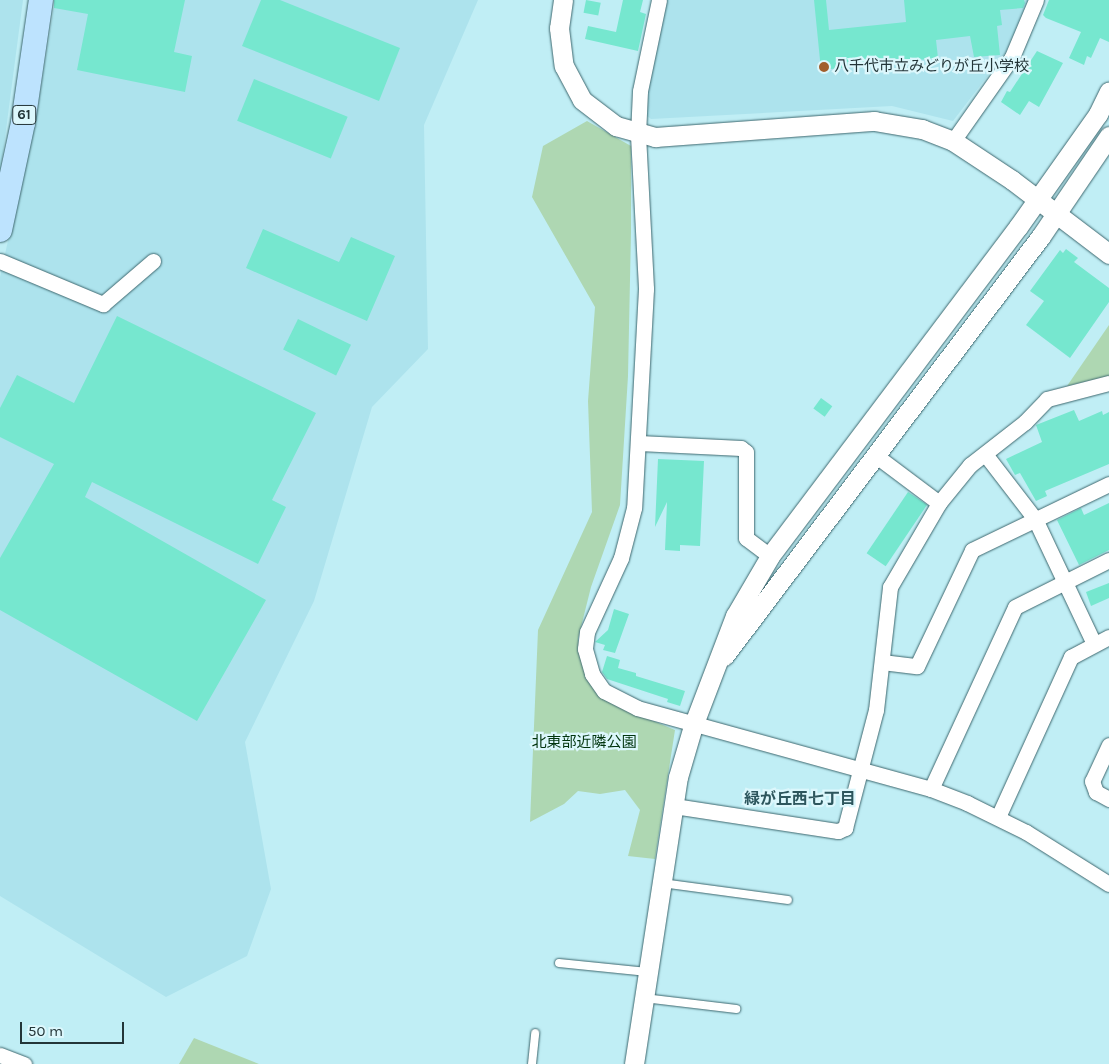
<!DOCTYPE html>
<html>
<head>
<meta charset="utf-8">
<style>
	body { margin:0 }
	#map { position:relative; width:1109px; height:1064px; overflow:hidden; background:#c0eef5; font-family:Karla,"Noto Sans JP",sans-serif }
	div>[style] { position:absolute }
	.built>* { inset:0; background:#ade3ed }
	.green>* { inset:0; background:#aed7b2 }
	.building>* { inset:0; background:#76e7cf; transform-origin:0 0 }
	.roads { filter:drop-shadow(0 0 1px #3d676e) drop-shadow(0 0 1px #3d676e) }
	.service>* { height:8px; margin:-4px; padding:0 4px; transform-origin:4px; border-radius:4px; background:#fff }
	.minor>* { height:15px; margin:-7.5px; padding:0 7.5px; transform-origin:7.5px; border-radius:7.5px; background:#fff }
	.tertiary>* { height:19px; margin:-9.5px; padding:0 9.5px; transform-origin:9.5px; border-radius:9.5px; background:#fff }
	.primary>* { height:24px; margin:-12px; padding:0 12px; transform-origin:12px; border-radius:12px; background:#bde3fe }
	.dots>* { width:14px; height:14px; translate:-50% -50%; box-sizing:border-box; border:2px solid #dcf7fc; border-radius:50% }
	span { translate:-50% -50%; white-space:nowrap; text-align:center; line-height:1.15; -webkit-text-stroke:4.5px #dcf7fc; paint-order:stroke }
	.shield-label span { padding:1px 4px; background:#dcf7fc; border:1px solid; border-radius:4px; -webkit-text-stroke-width:0 }
	.shield-label { font-size:14px; color:#233538; font-weight:700 }
	.poi-label { font-size:15px; color:#233538 }
	.left { translate:0 -50%; text-align:left }
	.park-label { font-size:15px; color:#00340d }
	.neighbourhood-label { font-size:16px; color:#2d565d; font-weight:700 }
	.scale { position:absolute; left:20px; top:1022px; width:104px; height:22px; box-sizing:border-box; border:2px solid #233538; border-top:0; padding-left:6px; font-size:15px; line-height:18px; white-space:nowrap; color:#233538; -webkit-text-stroke:4px #dcf7fc; paint-order:stroke }
</style>
</head>
<body>
<div id="map">
	<div class="built">
		<div style="clip-path:polygon(0 0,23px 0,0 176px)"></div>
		<div style="clip-path:polygon(55px 0,478px 0,424px 125px,428px 349px,372px 407px,314px 601px,245px 742px,271px 889px,247px 956px,166px 997px,0 896px,0 277px,39px 100px)"></div>
		<div style="clip-path:polygon(666px 0,1029px 0,1006px 52px,953px 121px,892px 106px,651px 119px,647px 116px,647px 95px)"></div>
	</div>
	<div class="green">
		<div style="clip-path:polygon(587px 121px,631px 146px,631px 232px,628px 376px,620px 505px,591px 587px,578px 639px,583px 665px,613px 704px,675px 730px,655px 859px,628px 856px,640px 810px,625px 790px,600px 794px,578px 791px,564px 804px,530px 822px,538px 630px,592px 512px,588px 401px,595px 307px,532px 197px,543px 146px)"></div>
		<div style="clip-path:polygon(1109px 325px,1109px 376px,1067px 386px)"></div>
		<div style="clip-path:polygon(194px 1038px,259px 1064px,179px 1064px)"></div>
	</div>
	<div class="building">
		<div style="clip-path:polygon(54px 0,185px 0,174px 52px,192px 56px,185px 92px,77px 70px,88px 14px,54px 8px)"></div>
		<div style="clip-path:polygon(261px 0,280px 0,400px 48px,379px 101px,242px 46px)"></div>
		<div style="left:586px;top:0;width:15px;height:13px;rotate:11deg"></div>
		<div style="clip-path:polygon(623px 0,643px 0,640px 12px,646px 14px,638px 51px,585px 39px,588px 26px,616px 32px)"></div>
		<div style="clip-path:polygon(814px 0,826px 0,829px 30px,906px 22px,904px 0,1024px 0,1025px 3px,1023px 8px,1000px 10px,1002px 25px,997px 26px,1000px 55px,974px 57px,970px 36px,936px 40px,938px 58px,821px 70px)"></div>
		<div style="clip-path:polygon(1049px 0,1109px 0,1109px 42px,1100px 38px,1091px 58px,1087px 56px,1084px 65px,1069px 58px,1081px 32px,1046px 18px,1043px 15px)"></div>
		<div style="clip-path:polygon(1037px 51px,1063px 63px,1039px 107px,1029px 101px,1020px 115px,1001px 102px,1007px 91px,1010px 92px)"></div>
		<div style="left:254px;top:79px;width:101px;height:45px;rotate:22deg"></div>
		<div style="clip-path:polygon(263px 229px,339px 262px,351px 237px,395px 256px,367px 321px,246px 268px)"></div>
		<div style="clip-path:polygon(1066px 249px,1078px 258px,1074px 262px,1109px 288px,1109px 302px,1070px 358px,1026px 325px,1044px 301px,1030px 291px,1060px 250px,1063px 253px)"></div>
		<div style="clip-path:polygon(117px 316px,316px 413px,272px 500px,286px 507px,258px 564px,92px 482px,85px 497px,266px 600px,197px 721px,0 610px,0 558px,54px 464px,0 437px,0 408px,17px 375px,74px 403px)"></div>
		<div style="left:298px;top:319px;width:59px;height:34px;rotate:26deg"></div>
		<div style="left:821px;top:398px;width:14px;height:13px;rotate:36deg"></div>
		<div style="clip-path:polygon(1074px 410px,1079px 421px,1102px 411px,1103px 415px,1109px 412px,1109px 464px,1045px 491px,1047px 496px,1036px 501px,1020px 473px,1015px 475px,1006px 459px,1042px 442px,1036px 425px)"></div>
		<div style="clip-path:polygon(658px 459px,704px 461px,700px 546px,680px 545px,680px 551px,665px 550px,667px 502px,655px 527px)"></div>
		<div style="left:908px;top:492px;width:23px;height:74px;rotate:34deg"></div>
		<div style="clip-path:polygon(1109px 503px,1109px 550px,1079px 565px,1057px 520px,1081px 508px,1084px 515px)"></div>
		<div style="clip-path:polygon(1109px 583px,1109px 598px,1091px 606px,1086px 592px)"></div>
		<div style="clip-path:polygon(614px 609px,629px 614px,615px 653px,603px 650px,605px 645px,595px 642px,608px 630px)"></div>
		<div style="clip-path:polygon(607px 656px,620px 660px,618px 668px,636px 673px,636px 676px,685px 691px,680px 706px,667px 702px,668px 699px,607px 679px,602px 672px)"></div>
	</div>
	<div class="roads">
		<div class="service">
			<div style="left:662px;top:883px;width:127px;rotate:7.7deg"></div>
			<div style="left:559px;top:963px;width:89px;rotate:5.8deg"></div>
			<div style="left:644px;top:998px;width:93px;rotate:6.8deg"></div>
			<div style="left:532px;top:1064px;width:31px;rotate:-84deg"></div>
		</div>
		<div class="minor">
			<div style="left:659px;top:0;width:93px;rotate:101.8deg"></div>
			<div style="left:640px;top:91px;width:44px;rotate:92.6deg"></div>
			<div style="left:638px;top:135px;width:154px;rotate:87deg"></div>
			<div style="left:646px;top:289px;width:219px;rotate:93.1deg"></div>
			<div style="left:634px;top:508px;width:52px;rotate:104.6deg"></div>
			<div style="left:621px;top:558px;width:81px;rotate:114.7deg"></div>
			<div style="left:587px;top:632px;width:17px;rotate:97deg"></div>
			<div style="left:585px;top:649px;width:26px;rotate:74deg"></div>
			<div style="left:592px;top:674px;width:21px;rotate:55deg"></div>
			<div style="left:604px;top:691px;width:37px;rotate:27deg"></div>
			<div style="left:637px;top:708px;width:305px;rotate:15.4deg"></div>
			<div style="left:931px;top:789px;width:39px;rotate:21deg"></div>
			<div style="left:967px;top:803px;width:66px;rotate:26.2deg"></div>
			<div style="left:1026px;top:832px;width:98px;rotate:32.1deg"></div>
			<div style="left:953px;top:141px;width:103px;rotate:-54.9deg"></div>
			<div style="left:1012px;top:57px;width:62px;rotate:-67.2deg"></div>
			<div style="left:0;top:261px;width:112px;rotate:22.7deg"></div>
			<div style="left:103px;top:304px;width:66px;rotate:-40.7deg"></div>
			<div style="left:639px;top:443px;width:102px;rotate:2.8deg"></div>
			<div style="left:741px;top:448px;width:6px;rotate:39deg"></div>
			<div style="left:746px;top:452px;width:86px;rotate:90deg"></div>
			<div style="left:746px;top:538px;width:30px;rotate:37deg"></div>
			<div style="left:985px;top:454px;width:82px;rotate:52.4deg"></div>
			<div style="left:1035px;top:519px;width:138px;rotate:64.7deg"></div>
			<div style="left:875px;top:455px;width:80px;rotate:36.9deg"></div>
			<div style="left:882px;top:662px;width:35px;rotate:7deg"></div>
			<div style="left:917px;top:666px;width:128px;rotate:-64.6deg"></div>
			<div style="left:972px;top:550px;width:152px;rotate:-25.7deg"></div>
			<div style="left:1109px;top:745px;width:40px;rotate:115deg"></div>
			<div style="left:1092px;top:781px;width:12px;rotate:70deg"></div>
			<div style="left:1096px;top:792px;width:15px;rotate:28deg"></div>
			<div style="left:931px;top:789px;width:200px;rotate:-65.2deg"></div>
			<div style="left:1015px;top:607px;width:105px;rotate:-26.6deg"></div>
			<div style="left:674px;top:806px;width:166px;rotate:8.7deg"></div>
			<div style="left:838px;top:831px;width:8px;rotate:-23deg"></div>
			<div style="left:845px;top:828px;width:122px;rotate:-75.3deg"></div>
			<div style="left:876px;top:710px;width:124px;rotate:-83.5deg"></div>
			<div style="left:890px;top:587px;width:97px;rotate:-59.7deg"></div>
			<div style="left:939px;top:503px;width:49px;rotate:-50.8deg"></div>
			<div style="left:970px;top:465px;width:70px;rotate:-38deg"></div>
			<div style="left:1025px;top:422px;width:32px;rotate:-46deg"></div>
			<div style="left:1047px;top:399px;width:64px;rotate:-14.5deg"></div>
			<div style="left:998px;top:817px;width:176px;rotate:-65.5deg"></div>
			<div style="left:1071px;top:657px;width:43px;rotate:-27.8deg"></div>
			<div style="left:0;top:1055px;width:26px;rotate:21deg"></div>
		</div>
		<div class="tertiary">
			<div style="left:563px;top:0;width:28px;rotate:98deg"></div>
			<div style="left:559px;top:28px;width:38px;rotate:83deg"></div>
			<div style="left:564px;top:66px;width:38px;rotate:62deg"></div>
			<div style="left:582px;top:100px;width:43px;rotate:37.4deg"></div>
			<div style="left:616px;top:126px;width:41px;rotate:15.8deg"></div>
			<div style="left:655px;top:137px;width:220px;rotate:-4.2deg"></div>
			<div style="left:874px;top:121px;width:49px;rotate:9.5deg"></div>
			<div style="left:922px;top:129px;width:33px;rotate:21deg"></div>
			<div style="left:953px;top:141px;width:71px;rotate:33.5deg"></div>
			<div style="left:1012px;top:180px;width:122px;rotate:37.3deg"></div>
			<div style="left:724px;top:656px;width:526px;rotate:-52.96deg"></div>
			<div style="left:1041px;top:236px;width:121px;rotate:-55.8deg"></div>
			<div style="left:634px;top:1064px;width:290px;rotate:-81.3deg"></div>
			<div style="left:678px;top:777px;width:53px;rotate:-73.6deg"></div>
			<div style="left:693px;top:726px;width:118px;rotate:-69.1deg"></div>
			<div style="left:735px;top:616px;width:69px;rotate:-59.7deg"></div>
			<div style="left:770px;top:556px;width:412px;rotate:-53deg"></div>
			<div style="left:1018px;top:227px;width:138px;rotate:-54.7deg"></div>
			<div style="left:1098px;top:114px;width:25px;rotate:-64deg"></div>
		</div>
		<div class="primary">
			<div style="left:0;top:230px;width:109px;rotate:-77.9deg"></div>
			<div style="left:23px;top:123px;width:124px;rotate:-81.7deg"></div>
		</div>
	</div>
	<div class="dots">
		<div style="left:824px;top:67px;background:#a15e2c"></div>
	</div>
	<div class="shield-label">
		<span style="left:24px;top:115px">61</span>
	</div>
	<div class="poi-label">
		<span class="left" style="left:834px;top:67px">八千代市立みどりが丘小学校</span>
	</div>
	<div class="park-label">
		<span style="left:584px;top:743px">北東部近隣公園</span>
	</div>
	<div class="neighbourhood-label">
		<span style="left:800px;top:799px">緑が丘西七丁目</span>
	</div>
	<div class="scale">50 m</div>
</div>
</body>
</html>
